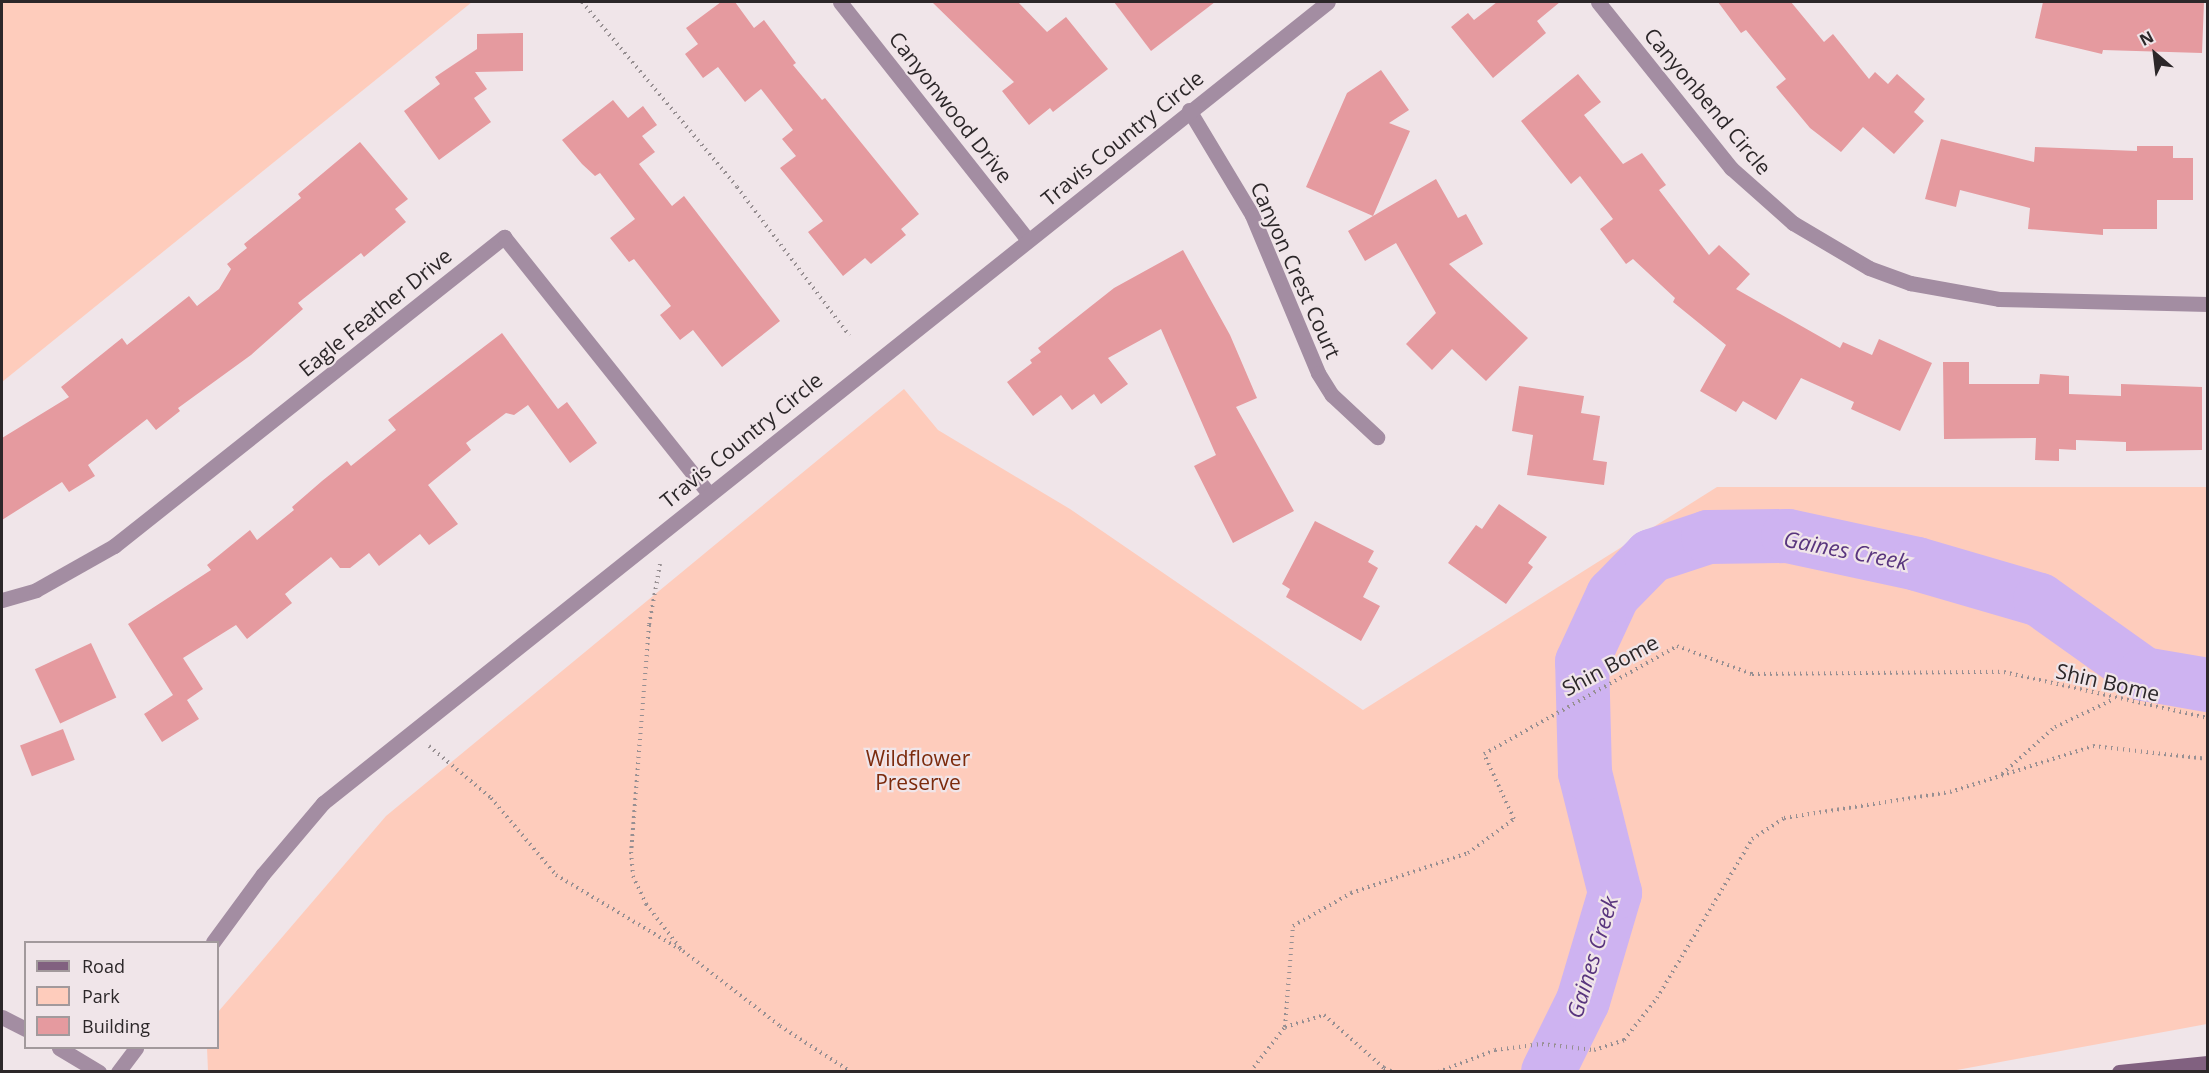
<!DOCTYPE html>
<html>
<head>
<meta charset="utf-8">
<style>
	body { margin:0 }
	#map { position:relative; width:2209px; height:1073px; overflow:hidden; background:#f0e5e9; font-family:"Open Sans",sans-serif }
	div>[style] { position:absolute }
	.green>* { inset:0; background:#feccbc }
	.river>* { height:54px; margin:-27px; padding:0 27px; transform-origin:27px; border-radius:27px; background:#ceb3f1 }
	.building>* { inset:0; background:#e59a9f; transform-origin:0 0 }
	.path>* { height:4px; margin-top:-2px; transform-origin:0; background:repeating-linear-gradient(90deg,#978f92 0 1.5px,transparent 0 6px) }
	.minor>* { height:15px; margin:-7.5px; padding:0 7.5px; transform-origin:7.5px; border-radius:7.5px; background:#a38da2 }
	.tertiary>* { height:15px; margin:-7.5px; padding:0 7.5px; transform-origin:7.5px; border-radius:7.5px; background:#a38da2 }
	.secondary>* { height:15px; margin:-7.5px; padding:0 7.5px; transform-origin:7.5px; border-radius:7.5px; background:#816180 }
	span { translate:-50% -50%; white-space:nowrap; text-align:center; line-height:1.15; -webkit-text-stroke:4.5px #f0e5e9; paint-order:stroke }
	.street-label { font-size:21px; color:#2c2729 }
	.park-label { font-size:21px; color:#7c2b0d }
	.water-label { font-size:22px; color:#59357e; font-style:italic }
	.frame { position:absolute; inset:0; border:3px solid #2c2729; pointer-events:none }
	.legend { position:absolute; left:24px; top:941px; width:195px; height:108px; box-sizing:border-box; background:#f0e5e9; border:2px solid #a2999c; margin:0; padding:8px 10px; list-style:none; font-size:18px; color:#2c2729 }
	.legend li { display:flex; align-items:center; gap:12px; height:30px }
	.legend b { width:30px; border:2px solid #a2999c }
	.north { position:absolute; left:2125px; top:24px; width:60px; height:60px; -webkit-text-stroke:4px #f0e5e9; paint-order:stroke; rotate:332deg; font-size:16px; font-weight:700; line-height:24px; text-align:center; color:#2c2729 }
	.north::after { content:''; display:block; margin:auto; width:21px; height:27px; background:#2c2729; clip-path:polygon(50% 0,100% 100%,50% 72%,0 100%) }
</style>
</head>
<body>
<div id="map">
	<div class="green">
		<div style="clip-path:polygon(2px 2px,472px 2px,2px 382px)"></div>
		<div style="clip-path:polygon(904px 389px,938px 430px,1070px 509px,1363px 710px,1717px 487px,2207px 487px,2207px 1024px,1946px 1072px,208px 1071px,207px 1048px,218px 1048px,218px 1012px,386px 816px)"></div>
	</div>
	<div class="river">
		<div style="left:1548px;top:1072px;width:79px;rotate:-63.8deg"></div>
		<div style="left:1583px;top:1001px;width:113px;rotate:-73.5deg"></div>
		<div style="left:1615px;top:893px;width:124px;rotate:-104deg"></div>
		<div style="left:1585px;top:773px;width:111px;rotate:-91.5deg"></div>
		<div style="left:1582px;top:662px;width:74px;rotate:-65.2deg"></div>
		<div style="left:1613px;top:595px;width:54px;rotate:-45.7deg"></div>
		<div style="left:1651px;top:556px;width:60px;rotate:-18.4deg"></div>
		<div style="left:1708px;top:537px;width:80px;rotate:-0.7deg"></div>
		<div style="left:1788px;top:536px;width:132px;rotate:12.2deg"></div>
		<div style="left:1917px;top:564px;width:128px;rotate:16.3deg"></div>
		<div style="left:2040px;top:600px;width:128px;rotate:35.4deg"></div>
		<div style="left:2144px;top:674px;width:65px;rotate:9.8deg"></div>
	</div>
	<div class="building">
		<div style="clip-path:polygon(721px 2px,735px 2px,754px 28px,764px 20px,796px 63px,793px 65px,822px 100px,825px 98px,919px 214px,901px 229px,906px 235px,871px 264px,865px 258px,843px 276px,808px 232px,823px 221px,780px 168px,796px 156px,782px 139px,793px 130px,761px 89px,745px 102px,718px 67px,703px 78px,685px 54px,698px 44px,686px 28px)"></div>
		<div style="clip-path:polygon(932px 2px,1018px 2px,1047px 32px,1066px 17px,1108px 69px,1053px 112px,1050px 108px,1029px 125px,1002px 91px,1014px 82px)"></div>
		<div style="clip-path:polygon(1114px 2px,1215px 2px,1151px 51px)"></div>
		<div style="clip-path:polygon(1497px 2px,1560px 2px,1537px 21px,1546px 33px,1493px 78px,1451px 27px,1468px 13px,1474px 20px)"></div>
		<div style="clip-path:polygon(1718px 2px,1791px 2px,1824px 42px,1833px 34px,1869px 79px,1875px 72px,1888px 84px,1897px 74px,1925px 99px,1914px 112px,1924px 121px,1894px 154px,1863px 127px,1841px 152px,1810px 128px,1776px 87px,1786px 79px,1746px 30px,1741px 33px)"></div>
		<div style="clip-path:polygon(2043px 2px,2204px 2px,2202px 53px,2103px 50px,2102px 54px,2035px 38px)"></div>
		<div style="clip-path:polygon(523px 33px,523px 71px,475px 72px,487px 89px,474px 98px,491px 122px,439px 160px,404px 111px,440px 84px,435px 77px,477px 49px,477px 34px)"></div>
		<div style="clip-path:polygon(1381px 70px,1409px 110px,1389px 123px,1410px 131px,1373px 216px,1436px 179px,1458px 218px,1466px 214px,1483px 244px,1449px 264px,1528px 338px,1486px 381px,1452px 349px,1432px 370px,1406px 344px,1436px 313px,1396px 243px,1365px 261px,1348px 231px,1373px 216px,1306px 187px,1347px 93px)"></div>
		<div style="clip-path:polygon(1578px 74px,1601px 102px,1584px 115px,1623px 164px,1642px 153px,1666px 185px,1659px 190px,1709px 255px,1719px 245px,1750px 274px,1736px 289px,1840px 348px,1843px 342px,1872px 355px,1879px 339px,1932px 363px,1900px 431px,1851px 409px,1854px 402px,1801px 378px,1776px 420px,1743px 401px,1736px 412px,1700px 391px,1726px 345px,1673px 302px,1675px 298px,1633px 259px,1626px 264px,1600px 229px,1613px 219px,1580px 176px,1571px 184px,1521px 121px)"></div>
		<div style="clip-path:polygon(613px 100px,628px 118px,643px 106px,657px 125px,642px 136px,655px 152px,639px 164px,672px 206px,684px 196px,780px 321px,722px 367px,693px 330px,680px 340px,660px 315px,671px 306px,634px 259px,629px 262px,610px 238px,635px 219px,600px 173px,595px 176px,582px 164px,562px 140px)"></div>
		<div style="clip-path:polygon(1941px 139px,2034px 162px,2035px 147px,2137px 151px,2137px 146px,2173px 146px,2173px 158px,2193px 158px,2193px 200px,2157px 200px,2157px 229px,2103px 229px,2103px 235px,2028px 229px,2030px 208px,1960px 190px,1956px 207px,1925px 199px)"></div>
		<div style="clip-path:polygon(360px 142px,408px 199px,395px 209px,406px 222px,364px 257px,361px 253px,298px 303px,303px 309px,251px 355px,178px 408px,180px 411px,156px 430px,147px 419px,88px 465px,95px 476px,69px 492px,62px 482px,2px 520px,2px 438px,69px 397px,61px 387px,122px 338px,127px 345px,189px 296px,197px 306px,219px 289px,231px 269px,227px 264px,247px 248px,244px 244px,301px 198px,298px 194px)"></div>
		<div style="clip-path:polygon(1183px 250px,1230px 335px,1257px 398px,1236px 407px,1294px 511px,1233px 543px,1194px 466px,1216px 455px,1161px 329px,1108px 358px,1128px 384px,1101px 404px,1094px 394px,1072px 410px,1061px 395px,1033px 416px,1007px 382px,1032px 363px,1030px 360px,1041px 352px,1038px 348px,1114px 288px)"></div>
		<div style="clip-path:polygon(502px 333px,558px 409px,567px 402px,597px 443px,570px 463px,528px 405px,514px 415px,506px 413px,466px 443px,471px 450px,428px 485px,458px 524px,429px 545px,420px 534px,379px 566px,369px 553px,350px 568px,340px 568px,331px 557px,285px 594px,292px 603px,247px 639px,236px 625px,183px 658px,203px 689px,187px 700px,199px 719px,162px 742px,144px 714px,173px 695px,128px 624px,211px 570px,207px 565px,250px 530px,257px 540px,294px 510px,292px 507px,322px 481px,347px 461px,351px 466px,396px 430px,388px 420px)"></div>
		<div style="clip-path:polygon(1943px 362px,1969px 362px,1969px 384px,2039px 384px,2040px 374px,2069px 376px,2069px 394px,2121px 396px,2121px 384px,2202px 387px,2202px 450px,2126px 451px,2126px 442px,2076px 440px,2076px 450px,2059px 449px,2059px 461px,2035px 460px,2036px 438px,1944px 439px)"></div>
		<div style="clip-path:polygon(1519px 386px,1584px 396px,1581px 413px,1600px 416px,1593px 460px,1607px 462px,1604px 485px,1527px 475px,1533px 435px,1512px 431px)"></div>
		<div style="clip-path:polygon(1499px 504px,1547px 537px,1528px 563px,1533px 567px,1506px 604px,1448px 563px,1476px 525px,1482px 529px)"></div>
		<div style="clip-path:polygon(1315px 521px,1374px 551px,1368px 562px,1378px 568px,1363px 597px,1380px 606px,1361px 641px,1286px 597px,1290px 589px,1282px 584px)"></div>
		<div style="left:91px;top:643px;width:60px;height:62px;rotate:65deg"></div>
		<div style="left:63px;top:729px;width:33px;height:46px;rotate:69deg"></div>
	</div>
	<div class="path">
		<div style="left:582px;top:2px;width:241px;rotate:50deg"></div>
		<div style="left:737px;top:187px;width:186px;rotate:52.9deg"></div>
		<div style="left:660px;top:564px;width:62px;rotate:100.2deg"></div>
		<div style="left:649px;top:625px;width:228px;rotate:94.5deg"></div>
		<div style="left:631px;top:852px;width:24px;rotate:85deg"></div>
		<div style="left:633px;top:876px;width:31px;rotate:65deg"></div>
		<div style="left:646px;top:904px;width:56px;rotate:52.3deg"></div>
		<div style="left:429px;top:746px;width:81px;rotate:40deg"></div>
		<div style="left:491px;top:798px;width:101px;rotate:49.8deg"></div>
		<div style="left:556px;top:875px;width:148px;rotate:30.9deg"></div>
		<div style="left:683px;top:951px;width:123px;rotate:37.7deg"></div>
		<div style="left:780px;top:1026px;width:85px;rotate:32.9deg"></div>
		<div style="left:2002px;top:774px;width:71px;rotate:-41.6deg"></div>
		<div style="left:2055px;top:727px;width:63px;rotate:-25.3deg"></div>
		<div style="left:1285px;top:1027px;width:101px;rotate:-85.5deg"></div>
		<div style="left:1293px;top:926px;width:67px;rotate:-29.6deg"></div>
		<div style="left:1351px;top:893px;width:124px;rotate:-18.9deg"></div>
		<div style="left:1468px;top:853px;width:57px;rotate:-36.5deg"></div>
		<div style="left:1514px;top:819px;width:72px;rotate:-114.8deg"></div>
		<div style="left:1484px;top:754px;width:221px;rotate:-29.2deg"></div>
		<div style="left:1677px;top:646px;width:80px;rotate:20.5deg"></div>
		<div style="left:1752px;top:674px;width:252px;rotate:-0.5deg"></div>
		<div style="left:2004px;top:672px;width:209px;rotate:12.7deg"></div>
		<div style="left:1250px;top:1072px;width:57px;rotate:-52.1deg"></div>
		<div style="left:1285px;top:1027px;width:41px;rotate:-17.1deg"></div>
		<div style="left:1324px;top:1015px;width:80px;rotate:41.5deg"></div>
		<div style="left:1384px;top:1068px;width:10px;rotate:24deg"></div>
		<div style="left:1438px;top:1072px;width:61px;rotate:-21.1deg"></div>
		<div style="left:1495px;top:1050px;width:47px;rotate:-7.3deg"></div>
		<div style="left:1542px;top:1044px;width:52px;rotate:6.6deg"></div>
		<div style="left:1594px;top:1050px;width:32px;rotate:-18deg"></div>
		<div style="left:1624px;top:1040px;width:53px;rotate:-51.8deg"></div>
		<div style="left:1657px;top:998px;width:185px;rotate:-59.1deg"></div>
		<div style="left:1752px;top:839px;width:38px;rotate:-33deg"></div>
		<div style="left:1784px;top:818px;width:168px;rotate:-8.9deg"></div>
		<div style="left:1950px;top:792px;width:150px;rotate:-17.8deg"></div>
		<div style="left:2093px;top:746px;width:116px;rotate:6.4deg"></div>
	</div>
	<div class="minor">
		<div style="left:840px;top:2px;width:303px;rotate:51.7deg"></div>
		<div style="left:1598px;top:2px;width:213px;rotate:51.3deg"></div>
		<div style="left:1731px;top:168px;width:83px;rotate:41.6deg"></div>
		<div style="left:1793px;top:223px;width:88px;rotate:30.6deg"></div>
		<div style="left:1869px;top:268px;width:44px;rotate:20.1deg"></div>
		<div style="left:1910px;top:283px;width:90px;rotate:10.2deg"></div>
		<div style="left:1999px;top:299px;width:209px;rotate:1.4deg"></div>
		<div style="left:1189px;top:110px;width:122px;rotate:59deg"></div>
		<div style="left:1252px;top:215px;width:171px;rotate:67.3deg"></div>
		<div style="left:1318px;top:373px;width:26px;rotate:58deg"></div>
		<div style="left:1332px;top:395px;width:62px;rotate:43deg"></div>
		<div style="left:2px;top:600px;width:35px;rotate:-16deg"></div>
		<div style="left:36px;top:590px;width:90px;rotate:-29.4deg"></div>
		<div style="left:114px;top:546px;width:498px;rotate:-38.4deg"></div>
		<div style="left:504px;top:237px;width:327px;rotate:51.4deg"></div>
	</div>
	<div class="tertiary">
		<div style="left:213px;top:942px;width:84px;rotate:-53.7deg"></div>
		<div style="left:263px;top:874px;width:93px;rotate:-49.8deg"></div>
		<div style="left:323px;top:803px;width:1285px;rotate:-38.56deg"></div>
		<div style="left:2px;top:1017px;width:27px;rotate:27deg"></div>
		<div style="left:59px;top:1048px;width:47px;rotate:31deg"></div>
		<div style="left:118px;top:1072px;width:30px;rotate:-53deg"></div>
	</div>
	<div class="secondary">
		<div style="left:2119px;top:1072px;width:89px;rotate:-5.8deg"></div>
	</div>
	<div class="street-label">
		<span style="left:1708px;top:101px;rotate:50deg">Canyonbend Circle</span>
		<span style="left:951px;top:107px;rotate:52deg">Canyonwood Drive</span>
		<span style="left:1122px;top:138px;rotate:-39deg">Travis Country Circle</span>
		<span style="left:1296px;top:270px;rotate:66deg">Canyon Crest Court</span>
		<span style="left:375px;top:312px;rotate:-39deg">Eagle Feather Drive</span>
		<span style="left:741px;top:440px;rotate:-39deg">Travis Country Circle</span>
		<span style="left:1610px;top:665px;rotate:-28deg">Shin Bome</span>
		<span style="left:2108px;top:682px;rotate:13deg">Shin Bome</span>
	</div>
	<div class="park-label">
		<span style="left:918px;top:770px">Wildflower<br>Preserve</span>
	</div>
	<div class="water-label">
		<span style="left:1846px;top:550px;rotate:11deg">Gaines Creek</span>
		<span style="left:1592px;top:957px;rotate:-73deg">Gaines Creek</span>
	</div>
	<div class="frame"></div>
	<ul class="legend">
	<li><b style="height:8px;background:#816180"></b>Road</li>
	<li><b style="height:16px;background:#feccbc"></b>Park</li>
	<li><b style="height:16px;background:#e59a9f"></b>Building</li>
	</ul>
	<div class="north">N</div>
</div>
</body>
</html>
